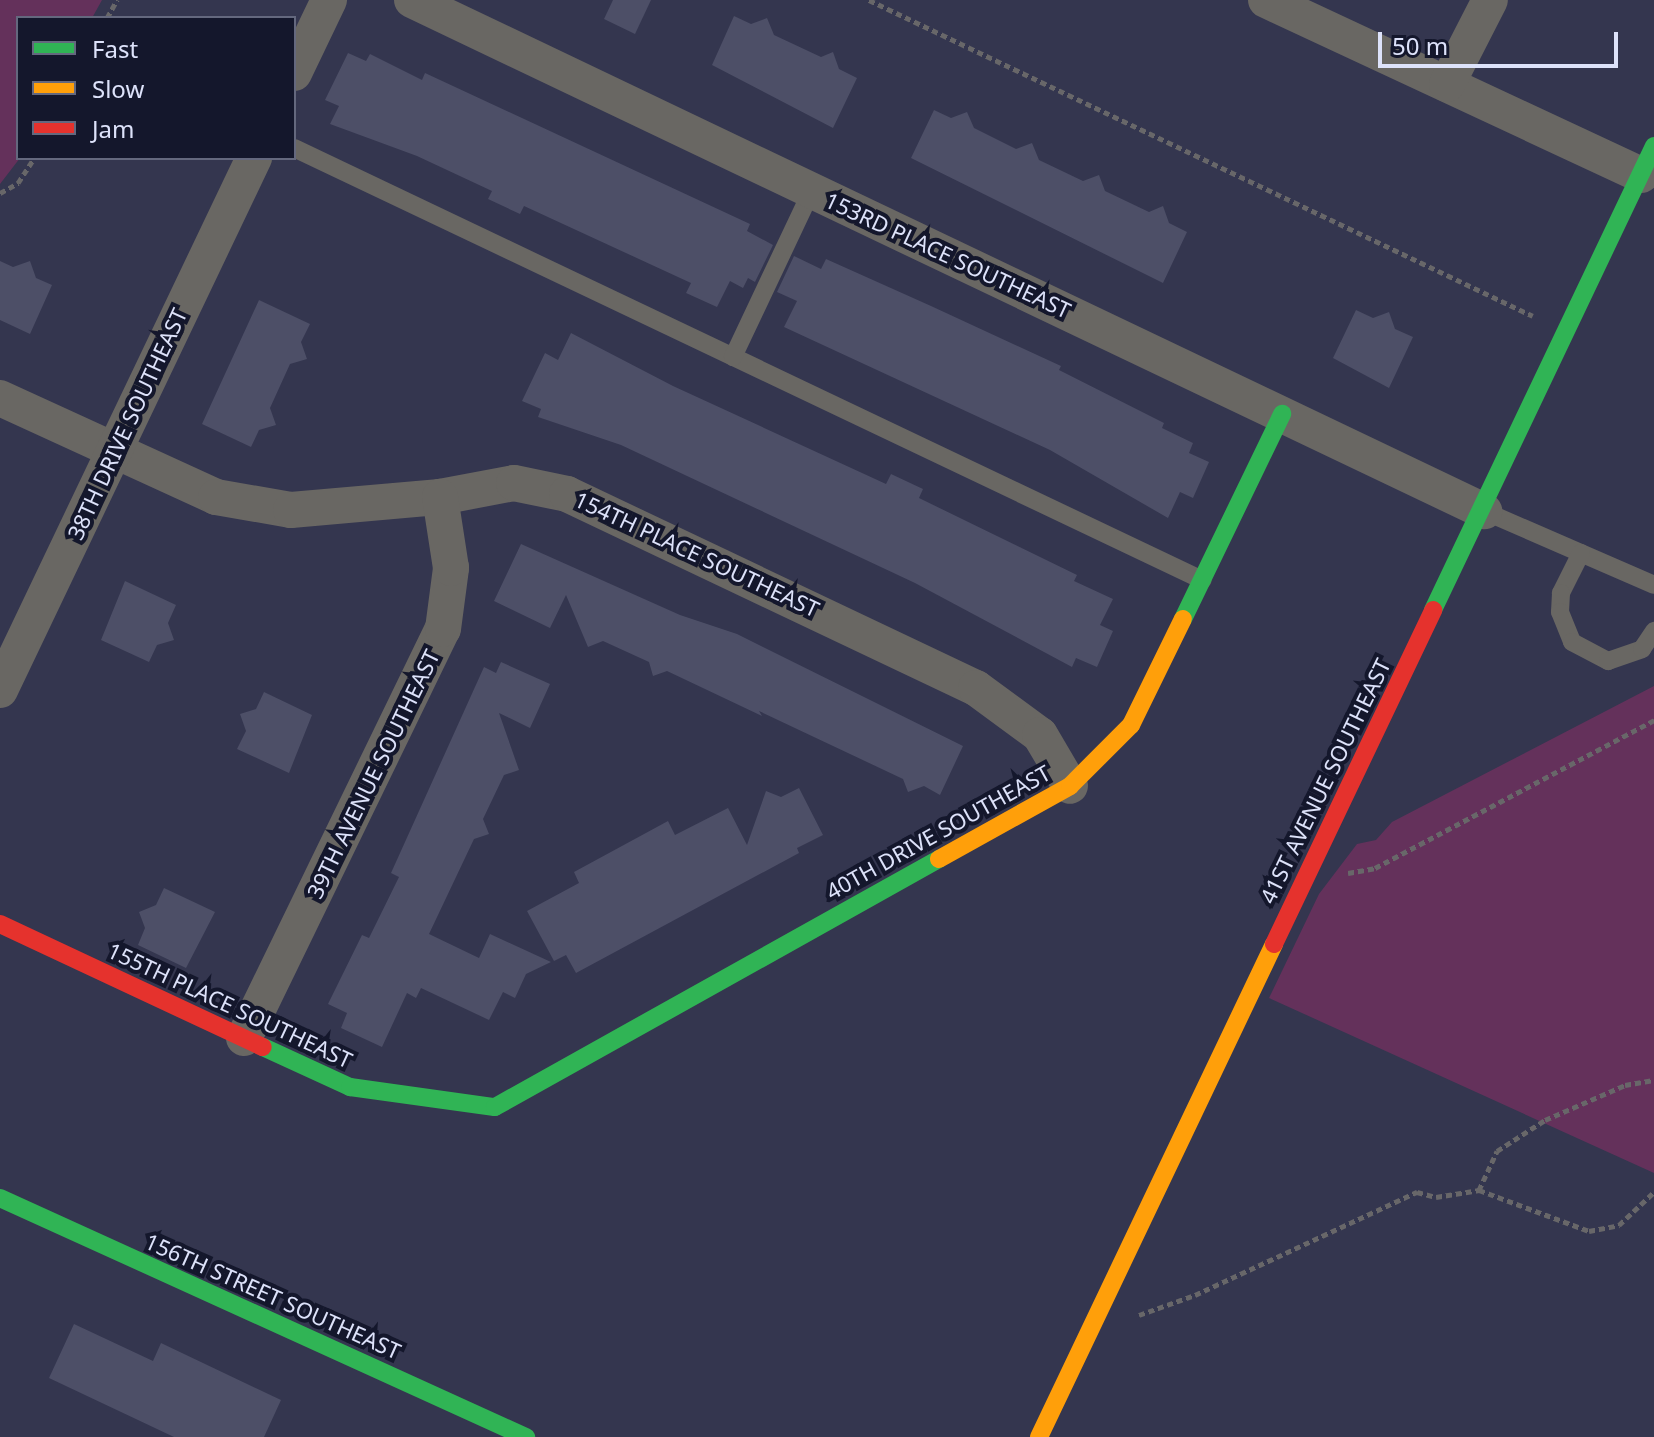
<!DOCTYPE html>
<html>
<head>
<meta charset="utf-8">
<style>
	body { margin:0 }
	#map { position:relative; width:1654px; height:1437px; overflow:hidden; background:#34364f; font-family:"Noto Sans",sans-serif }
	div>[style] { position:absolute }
	.green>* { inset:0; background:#64315b }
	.building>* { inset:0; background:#4d4f67 }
	.path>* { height:5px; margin-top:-2.5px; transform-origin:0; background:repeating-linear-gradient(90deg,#686769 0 6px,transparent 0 10px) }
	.lane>* { height:18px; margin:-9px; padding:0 9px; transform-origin:9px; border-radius:9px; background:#696763 }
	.street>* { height:36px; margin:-18px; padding:0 18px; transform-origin:18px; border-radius:18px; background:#696763 }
	.fast>* { height:18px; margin:-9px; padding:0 9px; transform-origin:9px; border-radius:9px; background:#30b455 }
	.slow>* { height:18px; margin:-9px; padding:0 9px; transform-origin:9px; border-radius:9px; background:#ff9f0a }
	.jam>* { height:18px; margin:-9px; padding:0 9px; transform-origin:9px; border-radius:9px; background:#e5322d }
	span { translate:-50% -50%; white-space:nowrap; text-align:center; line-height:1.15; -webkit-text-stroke:8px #14172c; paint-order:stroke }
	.street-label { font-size:22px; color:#dde2fa }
	.legend { position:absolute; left:16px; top:16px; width:280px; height:144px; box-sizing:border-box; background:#14172c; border:2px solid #64687e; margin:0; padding:10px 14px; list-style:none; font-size:24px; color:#dde2fa }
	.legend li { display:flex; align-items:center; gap:16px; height:40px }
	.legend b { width:40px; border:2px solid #64687e }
	.scale { position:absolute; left:1378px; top:32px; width:240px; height:36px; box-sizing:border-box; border:4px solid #dde2fa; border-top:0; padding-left:10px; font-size:24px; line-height:28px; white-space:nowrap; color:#dde2fa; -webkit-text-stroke:6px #14172c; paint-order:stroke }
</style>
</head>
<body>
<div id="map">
	<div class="green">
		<div style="clip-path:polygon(0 0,102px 0,92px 18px,18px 18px,20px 158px,0 184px)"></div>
		<div style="clip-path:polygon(1654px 686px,1654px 1173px,1269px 998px,1319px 894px,1357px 844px,1376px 840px,1392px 822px)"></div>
	</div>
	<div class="building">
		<div style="clip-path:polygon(613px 0,651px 0,635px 34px,604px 19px)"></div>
		<div style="clip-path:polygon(734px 16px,751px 24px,767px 18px,774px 35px,821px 57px,833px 52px,839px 69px,857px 78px,833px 128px,712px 65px)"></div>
		<div style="clip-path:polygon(348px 53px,366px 61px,370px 54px,422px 80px,425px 73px,750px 224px,747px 231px,773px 245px,755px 282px,748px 278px,743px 288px,730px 281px,717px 307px,686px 293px,691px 283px,524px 206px,520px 214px,488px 199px,492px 191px,417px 156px,330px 124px,339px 106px,325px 100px)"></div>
		<div style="clip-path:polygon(934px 110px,951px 118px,967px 112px,974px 128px,1016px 149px,1032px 143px,1039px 160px,1083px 181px,1099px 175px,1105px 191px,1149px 212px,1163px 206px,1169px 223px,1187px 232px,1163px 283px,911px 158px)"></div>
		<div style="clip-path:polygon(794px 256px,821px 269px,826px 259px,931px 306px,1061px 366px,1059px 370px,1164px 423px,1162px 428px,1193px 443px,1189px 453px,1209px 462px,1193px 498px,1180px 492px,1168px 518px,1050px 450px,784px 327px,797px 301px,777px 292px)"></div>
		<div style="clip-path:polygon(0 261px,13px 267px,30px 261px,36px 278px,52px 285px,30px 334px,0 320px)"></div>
		<div style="clip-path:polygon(259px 300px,310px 324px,301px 342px,307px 359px,290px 364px,270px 408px,276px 425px,259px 430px,251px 447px,202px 424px)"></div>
		<div style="clip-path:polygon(1356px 310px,1373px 318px,1389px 312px,1395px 329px,1413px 337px,1389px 388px,1333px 358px)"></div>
		<div style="clip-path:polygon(571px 333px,673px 386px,886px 484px,891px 474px,923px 489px,919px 498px,1077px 575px,1074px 581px,1113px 599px,1100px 625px,1113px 631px,1097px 667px,1076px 658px,1072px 667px,915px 583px,621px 445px,538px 417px,541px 409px,522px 401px,545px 353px,558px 360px)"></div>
		<div style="clip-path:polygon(521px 544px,680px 615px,737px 634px,963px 746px,940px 795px,924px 786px,908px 792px,903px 779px,759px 711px,762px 716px,667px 671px,653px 676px,649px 662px,603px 641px,588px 647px,566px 595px,550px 628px,494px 601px)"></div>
		<div style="clip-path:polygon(125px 581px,176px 605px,168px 623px,174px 640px,157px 645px,149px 662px,101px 640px)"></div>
		<div style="clip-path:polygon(501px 662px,550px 684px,530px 728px,499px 713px,519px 770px,504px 775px,483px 819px,489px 834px,474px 839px,429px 934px,479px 958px,490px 934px,551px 962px,526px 974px,515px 998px,503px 992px,489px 1020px,421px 988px,416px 998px,407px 993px,382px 1047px,341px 1028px,347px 1013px,328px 1004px,362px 935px,369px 938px,399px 877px,391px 873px,484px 667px,496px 673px)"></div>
		<div style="clip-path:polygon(264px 692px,312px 715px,289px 773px,237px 749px,246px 731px,240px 714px,256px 709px)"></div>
		<div style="clip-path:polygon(799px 788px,823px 835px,797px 848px,799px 853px,576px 973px,566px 955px,554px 961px,527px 911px,579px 883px,574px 872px,668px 821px,675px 835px,728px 808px,747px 845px,766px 791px,781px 797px)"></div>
		<div style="clip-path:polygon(164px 888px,215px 912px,186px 968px,138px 945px,145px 928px,139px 912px,156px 905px)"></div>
		<div style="clip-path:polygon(74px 1324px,153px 1361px,161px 1343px,281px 1400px,264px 1437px,174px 1437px,49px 1378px)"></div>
	</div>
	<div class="path">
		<div style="left:869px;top:0;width:735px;rotate:25.45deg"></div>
		<div style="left:107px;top:18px;width:21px;rotate:-61deg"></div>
		<div style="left:0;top:193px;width:21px;rotate:-29deg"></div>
		<div style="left:18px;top:183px;width:30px;rotate:-57deg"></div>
		<div style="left:1348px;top:873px;width:27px;rotate:-10deg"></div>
		<div style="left:1375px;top:868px;width:316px;rotate:-27.9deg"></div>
		<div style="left:1479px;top:1190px;width:43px;rotate:-65.2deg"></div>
		<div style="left:1497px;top:1151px;width:57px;rotate:-32.9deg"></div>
		<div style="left:1545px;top:1120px;width:87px;rotate:-23.6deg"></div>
		<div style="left:1625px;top:1085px;width:29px;rotate:-10deg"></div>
		<div style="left:1139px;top:1315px;width:59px;rotate:-19.7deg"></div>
		<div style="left:1195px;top:1295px;width:245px;rotate:-24.9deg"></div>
		<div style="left:1417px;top:1192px;width:20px;rotate:15deg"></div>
		<div style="left:1436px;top:1197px;width:44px;rotate:-9.2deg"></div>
		<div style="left:1479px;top:1190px;width:117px;rotate:20.4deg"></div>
		<div style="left:1589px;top:1231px;width:31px;rotate:-11deg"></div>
		<div style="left:1619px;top:1225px;width:48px;rotate:-43.3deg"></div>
	</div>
	<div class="lane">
		<div style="left:294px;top:148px;width:1006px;rotate:25.44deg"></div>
		<div style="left:733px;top:357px;width:185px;rotate:-64.7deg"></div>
		<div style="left:1484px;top:511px;width:185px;rotate:23.5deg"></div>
		<div style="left:1581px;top:553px;width:45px;rotate:116.6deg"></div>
		<div style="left:1561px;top:593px;width:19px;rotate:93deg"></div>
		<div style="left:1560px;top:612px;width:32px;rotate:68deg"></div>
		<div style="left:1572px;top:642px;width:41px;rotate:27.8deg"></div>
		<div style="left:1608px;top:661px;width:36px;rotate:-19deg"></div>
		<div style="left:1642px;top:649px;width:22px;rotate:-56deg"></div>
	</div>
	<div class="street">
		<div style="left:412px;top:0;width:1188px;rotate:25.49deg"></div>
		<div style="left:1266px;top:0;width:414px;rotate:25deg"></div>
		<div style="left:294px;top:73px;width:81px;rotate:-64.4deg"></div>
		<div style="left:1447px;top:84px;width:94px;rotate:-62.9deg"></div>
		<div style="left:0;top:398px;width:238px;rotate:24.6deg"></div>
		<div style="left:216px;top:497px;width:76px;rotate:9.8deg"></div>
		<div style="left:291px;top:510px;width:150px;rotate:-5deg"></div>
		<div style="left:440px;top:497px;width:75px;rotate:-10.7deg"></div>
		<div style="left:514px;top:483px;width:54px;rotate:11.7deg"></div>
		<div style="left:567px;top:494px;width:453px;rotate:25.4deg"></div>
		<div style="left:976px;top:688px;width:79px;rotate:36.3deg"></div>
		<div style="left:1040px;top:735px;width:59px;rotate:59.5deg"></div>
		<div style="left:0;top:690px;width:590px;rotate:-64.48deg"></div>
		<div style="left:244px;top:1038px;width:455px;rotate:-64.1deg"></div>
		<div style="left:443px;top:629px;width:62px;rotate:-82.5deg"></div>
		<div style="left:451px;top:568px;width:72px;rotate:-98.8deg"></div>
	</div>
	<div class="fast">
		<div style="left:1433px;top:610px;width:514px;rotate:-64.53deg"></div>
		<div style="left:1183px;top:619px;width:228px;rotate:-64.2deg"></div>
		<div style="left:263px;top:1047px;width:96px;rotate:24.7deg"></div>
		<div style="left:350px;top:1087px;width:146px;rotate:7.9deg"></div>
		<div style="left:495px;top:1107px;width:509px;rotate:-29.19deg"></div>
		<div style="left:0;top:1198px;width:578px;rotate:24.44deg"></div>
	</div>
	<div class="slow">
		<div style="left:939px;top:859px;width:150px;rotate:-29.1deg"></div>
		<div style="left:1070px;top:786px;width:86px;rotate:-45deg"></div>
		<div style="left:1131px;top:725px;width:118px;rotate:-63.9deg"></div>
		<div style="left:1039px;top:1437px;width:546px;rotate:-64.51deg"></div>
	</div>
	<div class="jam">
		<div style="left:0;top:924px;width:290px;rotate:25.1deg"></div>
		<div style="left:1274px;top:944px;width:370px;rotate:-64.5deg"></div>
	</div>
	<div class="street-label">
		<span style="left:948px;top:255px;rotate:25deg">153RD PLACE SOUTHEAST</span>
		<span style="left:127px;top:424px;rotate:-65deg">38TH DRIVE SOUTHEAST</span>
		<span style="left:697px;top:554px;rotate:25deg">154TH PLACE SOUTHEAST</span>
		<span style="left:373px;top:774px;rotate:-64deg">39TH AVENUE SOUTHEAST</span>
		<span style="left:1325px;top:781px;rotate:-64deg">41ST AVENUE SOUTHEAST</span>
		<span style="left:938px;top:832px;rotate:-29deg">40TH DRIVE SOUTHEAST</span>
		<span style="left:230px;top:1005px;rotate:25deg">155TH PLACE SOUTHEAST</span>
		<span style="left:273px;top:1296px;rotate:24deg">156TH STREET SOUTHEAST</span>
	</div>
	<ul class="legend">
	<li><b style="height:10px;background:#30b455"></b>Fast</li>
	<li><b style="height:10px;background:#ff9f0a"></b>Slow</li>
	<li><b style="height:10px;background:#e5322d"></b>Jam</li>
	</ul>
	<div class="scale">50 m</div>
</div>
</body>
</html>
